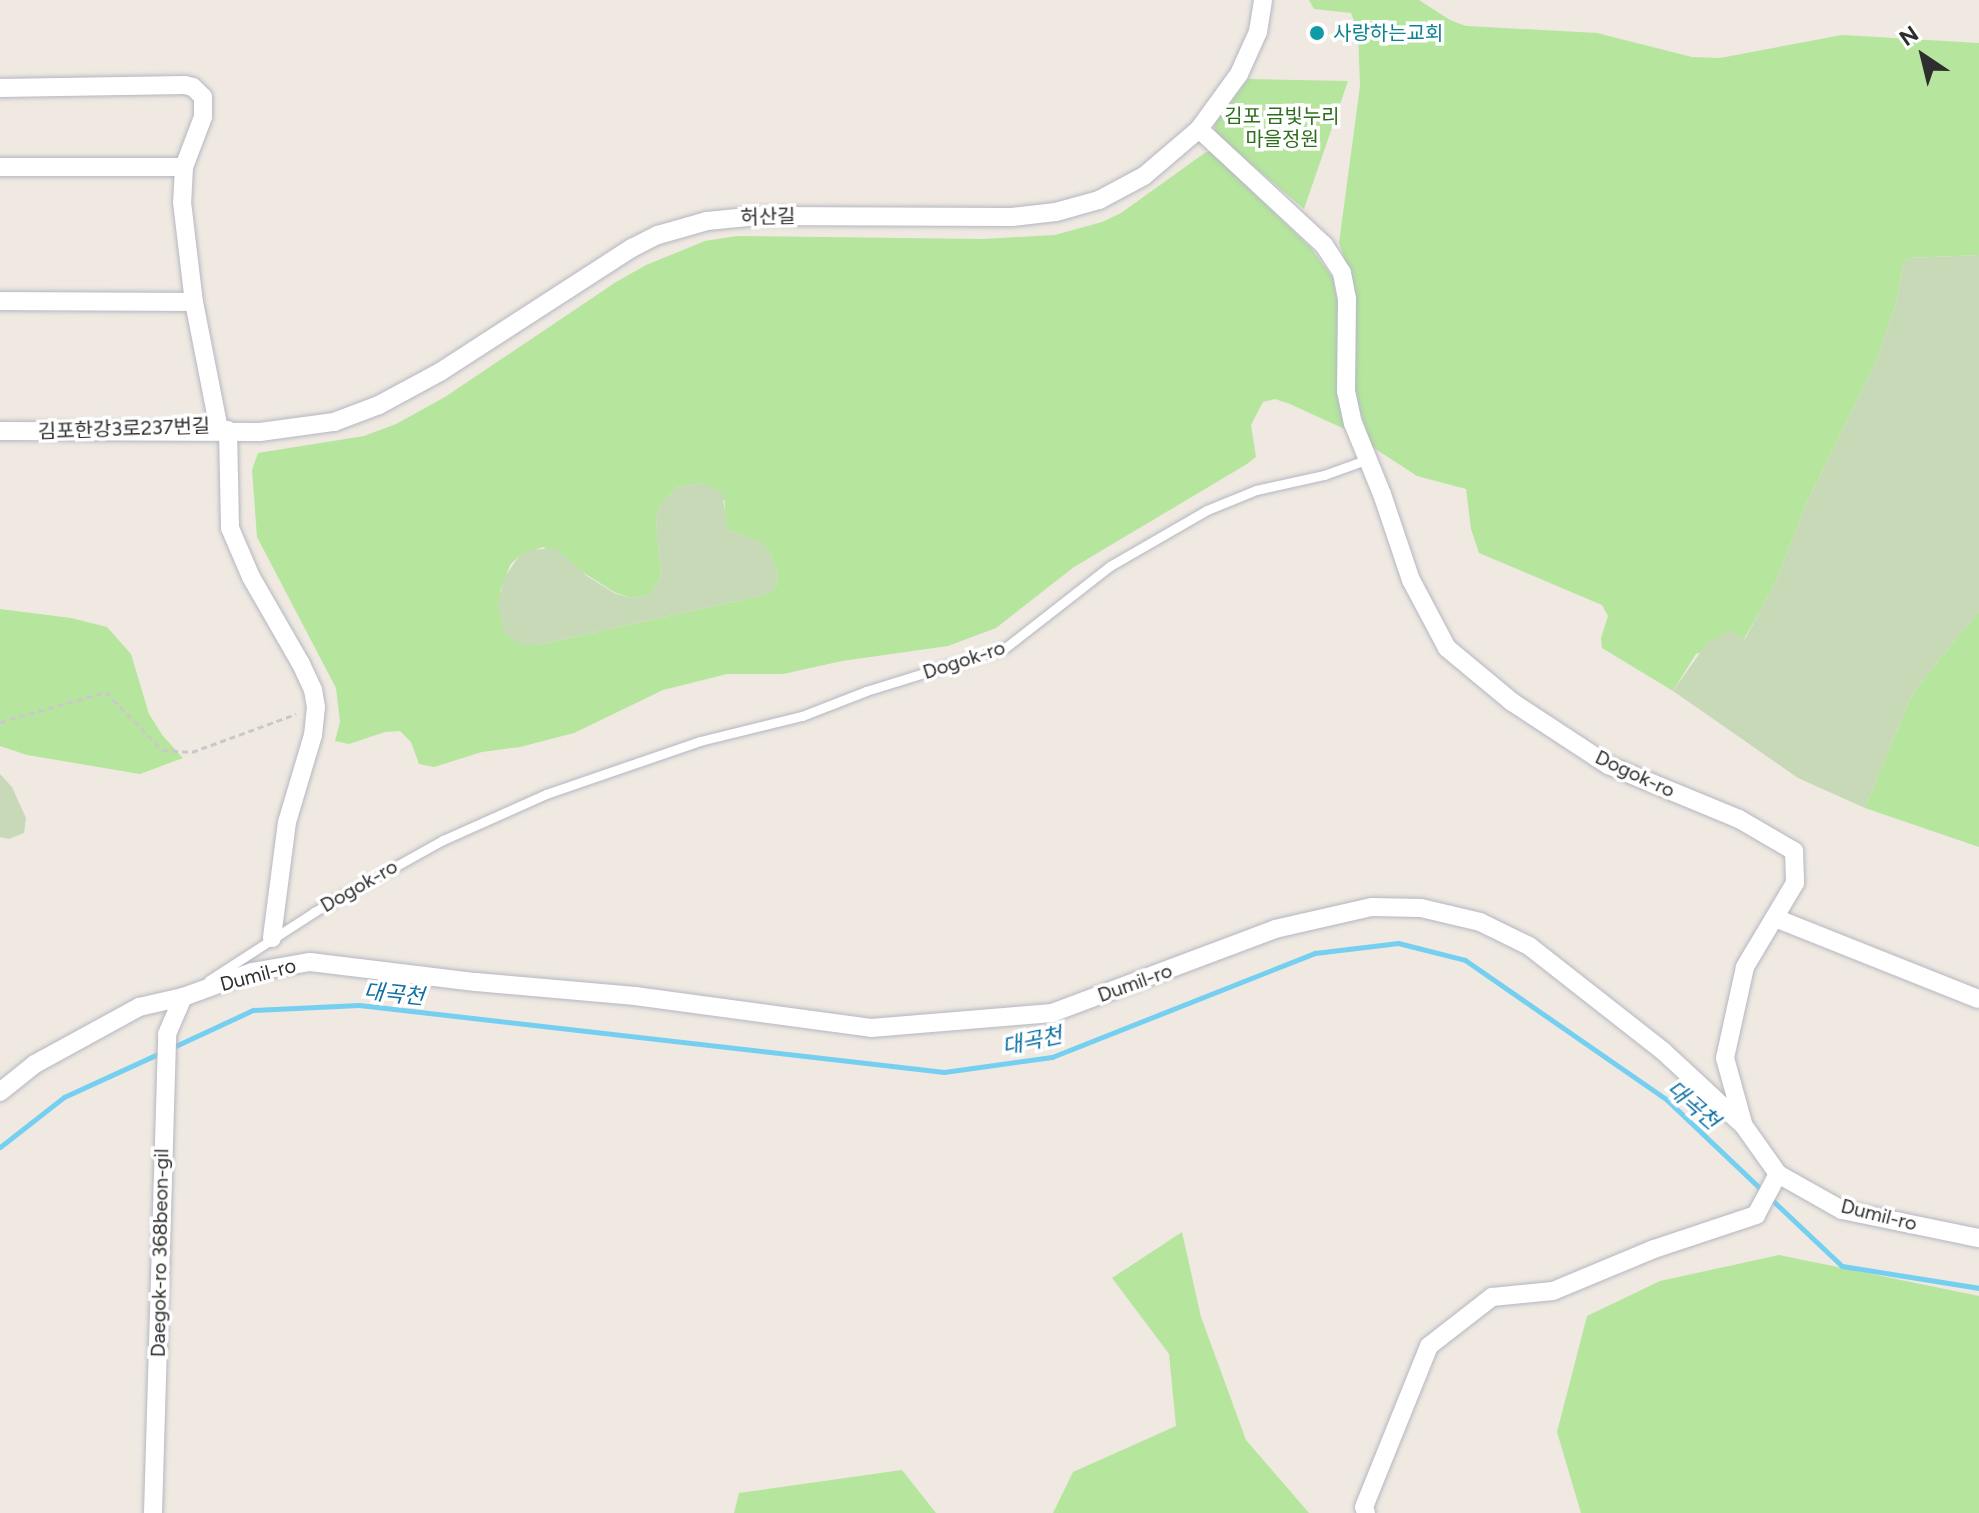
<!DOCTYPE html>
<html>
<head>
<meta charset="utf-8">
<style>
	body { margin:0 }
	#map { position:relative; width:1979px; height:1513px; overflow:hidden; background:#efe9e1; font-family:Figtree,"Noto Sans KR",sans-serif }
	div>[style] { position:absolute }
	.green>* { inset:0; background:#b6e59e }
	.cemetery>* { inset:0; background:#c8d9b8 }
	.stream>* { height:5px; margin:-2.5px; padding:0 2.5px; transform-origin:2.5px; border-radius:2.5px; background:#75cff0 }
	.path>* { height:3px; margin-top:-1.5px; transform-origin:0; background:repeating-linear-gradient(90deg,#c9c9c9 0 6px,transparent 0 10px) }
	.roads { filter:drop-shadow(0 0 2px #b4b7c1) drop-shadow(0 0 2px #b4b7c1) }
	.service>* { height:9px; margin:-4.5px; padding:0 4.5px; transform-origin:4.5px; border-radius:4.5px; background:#fff }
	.minor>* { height:18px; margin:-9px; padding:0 9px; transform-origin:9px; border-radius:9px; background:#fff }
	.dots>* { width:22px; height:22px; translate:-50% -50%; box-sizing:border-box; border:4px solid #fff; border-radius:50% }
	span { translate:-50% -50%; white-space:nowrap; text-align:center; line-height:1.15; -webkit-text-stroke:7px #fff; paint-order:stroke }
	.culture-label { font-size:20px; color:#0d838f }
	.left { translate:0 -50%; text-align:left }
	.park-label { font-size:20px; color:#2c6e1b }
	.street-label { font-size:20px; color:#2e2e2e }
	.water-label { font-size:22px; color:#0d6fa3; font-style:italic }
	.north { position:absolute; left:1883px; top:16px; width:80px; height:80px; -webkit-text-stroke:6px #fff; paint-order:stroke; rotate:325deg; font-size:22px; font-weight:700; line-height:32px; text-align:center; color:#2e2e2e }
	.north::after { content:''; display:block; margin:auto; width:28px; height:36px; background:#2e2e2e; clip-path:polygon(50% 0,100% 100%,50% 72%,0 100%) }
</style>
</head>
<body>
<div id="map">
	<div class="green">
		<div style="clip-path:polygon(1309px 0,1419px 0,1450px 20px,1466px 26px,1597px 33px,1692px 57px,1720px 58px,1842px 35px,1979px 43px,1979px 255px,1908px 258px,1904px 262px,1895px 307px,1875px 364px,1807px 502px,1776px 581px,1759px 613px,1744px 639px,1696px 654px,1673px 691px,1602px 648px,1601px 638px,1608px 616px,1602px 605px,1479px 553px,1471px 529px,1466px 489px,1417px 476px,1371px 446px,1354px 391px,1354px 286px,1339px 243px,1360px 86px,1358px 31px,1351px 13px,1314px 9px)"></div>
		<div style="clip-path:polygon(1248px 79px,1348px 81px,1304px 209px,1216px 134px,1214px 125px)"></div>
		<div style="clip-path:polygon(evenodd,1206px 152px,1211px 152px,1311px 248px,1333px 278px,1338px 304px,1338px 392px,1349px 431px,1290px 404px,1275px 399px,1263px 402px,1251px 425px,1256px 457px,1247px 464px,1074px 567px,996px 628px,948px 646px,842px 661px,783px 674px,727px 674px,663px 690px,574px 733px,520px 747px,482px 752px,434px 767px,419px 764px,411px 742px,400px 731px,385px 732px,349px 744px,335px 741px,340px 722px,336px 688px,257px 537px,252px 470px,258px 453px,364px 436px,396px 424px,445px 397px,616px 282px,646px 265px,705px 241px,737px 236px,983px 239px,1055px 235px,1102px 222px,1121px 213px,1206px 152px,703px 483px,725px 501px,724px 522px,728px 530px,750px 538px,770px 553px,778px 576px,776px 587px,768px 594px,537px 645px,500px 592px,510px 565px,519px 556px,543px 547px,614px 592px,631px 598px,651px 595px,661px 576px,656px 519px,660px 506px,677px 487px,703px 483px)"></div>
		<div style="clip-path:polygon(0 609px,71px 618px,107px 627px,131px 654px,149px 714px,163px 736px,183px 758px,140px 774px,27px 755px,0 746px)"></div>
		<div style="clip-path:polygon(1979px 611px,1979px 847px,1865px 808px,1909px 701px,1922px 681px)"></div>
		<div style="clip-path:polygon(1182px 1232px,1201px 1317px,1246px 1440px,1309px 1513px,1053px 1513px,1073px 1472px,1176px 1426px,1169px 1354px,1112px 1278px)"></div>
		<div style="clip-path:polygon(1779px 1255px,1979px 1296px,1979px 1513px,1581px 1513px,1557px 1432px,1587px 1316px,1660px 1281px)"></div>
		<div style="clip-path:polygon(902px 1470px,936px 1513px,734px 1513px,739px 1493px)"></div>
	</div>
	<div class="cemetery">
		<div style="clip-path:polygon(1979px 255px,1979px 611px,1922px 681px,1909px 701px,1865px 808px,1798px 778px,1673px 691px,1707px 643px,1730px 630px,1745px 639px,1759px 613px,1776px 581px,1807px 502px,1875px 364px,1895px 307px,1904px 262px,1908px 258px)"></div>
		<div style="clip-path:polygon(703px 483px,722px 492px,728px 530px,762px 542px,770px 553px,778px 576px,776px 587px,769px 594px,537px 645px,521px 645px,504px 633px,498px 605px,504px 578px,519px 556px,531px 550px,555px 548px,587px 576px,614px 593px,631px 598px,651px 595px,661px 576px,656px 519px,660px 506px,677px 487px)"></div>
		<div style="clip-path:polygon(0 774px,12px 787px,26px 818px,24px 833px,9px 839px,0 837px)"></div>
	</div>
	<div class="stream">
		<div style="left:169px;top:1049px;width:93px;rotate:-24.9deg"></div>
		<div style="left:253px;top:1010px;width:106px;rotate:-2.7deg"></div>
		<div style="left:359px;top:1005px;width:589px;rotate:6.53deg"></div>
		<div style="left:944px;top:1072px;width:109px;rotate:-7.9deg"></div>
		<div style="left:1052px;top:1057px;width:283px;rotate:-21.6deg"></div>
		<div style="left:1315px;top:953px;width:84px;rotate:-6.9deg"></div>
		<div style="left:1398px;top:943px;width:69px;rotate:14.2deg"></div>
		<div style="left:1465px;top:960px;width:246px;rotate:34.7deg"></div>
		<div style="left:1667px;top:1100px;width:132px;rotate:43.5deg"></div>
		<div style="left:0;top:1147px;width:81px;rotate:-38deg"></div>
		<div style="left:64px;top:1097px;width:106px;rotate:-24.6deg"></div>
		<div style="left:1770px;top:1198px;width:99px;rotate:43.4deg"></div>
		<div style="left:1842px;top:1266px;width:139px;rotate:9.1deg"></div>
	</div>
	<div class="path">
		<div style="left:0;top:722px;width:110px;rotate:-15.8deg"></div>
		<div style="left:106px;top:692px;width:81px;rotate:46deg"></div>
		<div style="left:162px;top:750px;width:30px;rotate:4deg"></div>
		<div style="left:192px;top:752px;width:111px;rotate:-20.1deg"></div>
	</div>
	<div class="roads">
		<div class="service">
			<div style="left:209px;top:980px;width:125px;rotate:-32.9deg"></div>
			<div style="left:314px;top:912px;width:148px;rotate:-29.2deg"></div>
			<div style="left:443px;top:840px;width:113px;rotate:-24.1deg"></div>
			<div style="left:546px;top:794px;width:163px;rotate:-19deg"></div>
			<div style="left:700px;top:741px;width:105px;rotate:-13.8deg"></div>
			<div style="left:802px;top:716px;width:69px;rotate:-21.3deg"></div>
			<div style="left:866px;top:691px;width:145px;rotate:-17.2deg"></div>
			<div style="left:1005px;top:648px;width:133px;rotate:-38deg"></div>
			<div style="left:1110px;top:566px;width:112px;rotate:-30deg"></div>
			<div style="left:1207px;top:510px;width:53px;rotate:-22.2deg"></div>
			<div style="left:1256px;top:490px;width:70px;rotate:-12.4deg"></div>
			<div style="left:1324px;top:475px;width:45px;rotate:-19.7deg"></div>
		</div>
		<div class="minor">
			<div style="left:0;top:88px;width:185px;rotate:-0.9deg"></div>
			<div style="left:185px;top:85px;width:8px;rotate:14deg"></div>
			<div style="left:193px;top:87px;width:14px;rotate:45deg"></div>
			<div style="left:203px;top:97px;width:20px;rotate:90deg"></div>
			<div style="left:203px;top:117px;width:53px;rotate:110.8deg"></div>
			<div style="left:184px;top:167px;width:35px;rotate:93deg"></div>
			<div style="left:182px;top:202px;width:101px;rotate:83.2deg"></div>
			<div style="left:194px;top:302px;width:130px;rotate:78.9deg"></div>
			<div style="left:1199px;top:129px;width:171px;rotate:42.9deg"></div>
			<div style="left:1324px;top:245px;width:33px;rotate:57deg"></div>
			<div style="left:1342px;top:273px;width:26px;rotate:79deg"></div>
			<div style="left:1347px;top:299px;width:92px;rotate:90.6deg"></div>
			<div style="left:1346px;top:391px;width:33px;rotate:78deg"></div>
			<div style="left:1353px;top:423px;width:77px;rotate:67.8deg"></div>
			<div style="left:1382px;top:494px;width:91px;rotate:71.4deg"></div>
			<div style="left:1411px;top:580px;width:77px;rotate:62.1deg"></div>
			<div style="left:1447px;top:648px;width:85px;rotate:39.7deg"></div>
			<div style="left:1512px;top:702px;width:115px;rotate:33.3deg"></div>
			<div style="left:1608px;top:765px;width:142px;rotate:22.4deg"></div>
			<div style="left:1739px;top:819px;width:64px;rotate:30.2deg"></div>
			<div style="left:1794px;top:851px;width:32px;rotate:88deg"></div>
			<div style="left:1795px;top:883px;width:98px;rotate:120.8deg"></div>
			<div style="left:1745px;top:967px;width:93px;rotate:102.4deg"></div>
			<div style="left:1725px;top:1058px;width:67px;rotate:74.5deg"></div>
			<div style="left:0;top:167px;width:184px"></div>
			<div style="left:0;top:301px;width:194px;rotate:0.3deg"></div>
			<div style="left:228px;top:430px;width:98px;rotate:88.8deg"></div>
			<div style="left:230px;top:528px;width:53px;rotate:66.8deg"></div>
			<div style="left:251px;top:577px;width:100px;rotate:60.1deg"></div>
			<div style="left:301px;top:664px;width:29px;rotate:65deg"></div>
			<div style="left:313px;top:690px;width:17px;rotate:80deg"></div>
			<div style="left:316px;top:707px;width:28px;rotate:96deg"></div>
			<div style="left:313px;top:735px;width:91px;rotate:106.6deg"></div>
			<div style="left:287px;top:822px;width:117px;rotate:97.4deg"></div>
			<div style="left:0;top:431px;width:260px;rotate:0.2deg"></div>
			<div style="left:260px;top:432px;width:75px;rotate:-7.7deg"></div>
			<div style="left:334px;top:422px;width:48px;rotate:-20.7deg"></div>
			<div style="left:379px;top:405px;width:69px;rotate:-28.4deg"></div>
			<div style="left:440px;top:372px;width:229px;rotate:-32.9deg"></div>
			<div style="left:632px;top:248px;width:29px;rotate:-27deg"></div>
			<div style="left:658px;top:235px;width:51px;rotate:-15.9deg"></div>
			<div style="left:707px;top:221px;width:51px;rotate:-5.6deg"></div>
			<div style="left:758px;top:216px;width:254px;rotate:0.2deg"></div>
			<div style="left:1012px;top:217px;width:44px;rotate:-6.5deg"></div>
			<div style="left:1056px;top:212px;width:45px;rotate:-15.6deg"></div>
			<div style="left:1099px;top:200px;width:51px;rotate:-28.1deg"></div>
			<div style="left:1144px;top:176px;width:72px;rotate:-40.5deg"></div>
			<div style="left:1199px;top:129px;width:68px;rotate:-54deg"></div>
			<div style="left:1239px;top:74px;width:46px;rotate:-65.7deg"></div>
			<div style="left:1258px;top:32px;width:32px;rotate:-81deg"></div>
			<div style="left:1775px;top:918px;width:219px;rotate:21.7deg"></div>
			<div style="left:0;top:1092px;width:45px;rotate:-38.7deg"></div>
			<div style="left:35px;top:1064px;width:119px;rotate:-28.7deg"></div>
			<div style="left:139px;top:1007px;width:45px;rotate:-12.8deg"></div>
			<div style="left:183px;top:997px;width:73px;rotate:-19.9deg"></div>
			<div style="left:252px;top:972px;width:59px;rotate:-9.8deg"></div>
			<div style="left:310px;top:962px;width:167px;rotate:6.9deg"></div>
			<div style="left:476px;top:982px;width:160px;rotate:5deg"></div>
			<div style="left:635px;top:996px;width:238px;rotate:7.7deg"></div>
			<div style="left:871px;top:1028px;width:182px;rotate:-4.7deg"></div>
			<div style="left:1052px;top:1013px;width:238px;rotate:-20.6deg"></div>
			<div style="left:1275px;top:929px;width:99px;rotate:-12.8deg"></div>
			<div style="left:1372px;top:907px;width:49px;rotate:1.2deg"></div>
			<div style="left:1421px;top:908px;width:61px;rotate:13.3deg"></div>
			<div style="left:1480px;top:922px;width:55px;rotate:26.1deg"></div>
			<div style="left:1529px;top:946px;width:170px;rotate:38.1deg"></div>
			<div style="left:1663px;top:1051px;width:110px;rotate:42.8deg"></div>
			<div style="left:1744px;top:1126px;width:59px;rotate:54.7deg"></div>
			<div style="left:1778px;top:1174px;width:73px;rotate:29.4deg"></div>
			<div style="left:1842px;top:1210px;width:140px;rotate:11.6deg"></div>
			<div style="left:153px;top:1513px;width:479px;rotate:-88.3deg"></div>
			<div style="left:167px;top:1034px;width:40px;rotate:-66.6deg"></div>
			<div style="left:1366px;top:1513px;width:6px;rotate:-108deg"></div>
			<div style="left:1364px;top:1507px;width:174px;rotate:-68deg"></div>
			<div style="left:1429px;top:1346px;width:80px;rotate:-37.9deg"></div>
			<div style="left:1492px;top:1297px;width:61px;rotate:-5.6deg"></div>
			<div style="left:1553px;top:1291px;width:109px;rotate:-22.6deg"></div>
			<div style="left:1654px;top:1249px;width:108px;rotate:-18.4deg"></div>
			<div style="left:1756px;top:1215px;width:47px;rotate:-61.8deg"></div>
		</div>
	</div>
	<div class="dots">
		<div style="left:1317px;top:33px;background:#0f9aa8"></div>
	</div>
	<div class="culture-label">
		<span class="left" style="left:1333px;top:33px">사랑하는교회</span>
	</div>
	<div class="park-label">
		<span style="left:1282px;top:128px">김포 금빛누리<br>마을정원</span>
	</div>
	<div class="street-label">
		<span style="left:768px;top:217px;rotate:-1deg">허산길</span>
		<span style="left:124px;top:429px;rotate:-2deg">김포한강3로237번길</span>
		<span style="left:964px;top:660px;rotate:-18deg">Dogok-ro</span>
		<span style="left:1635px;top:774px;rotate:25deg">Dogok-ro</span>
		<span style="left:359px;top:886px;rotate:-30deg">Dogok-ro</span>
		<span style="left:258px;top:975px;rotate:-15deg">Dumil-ro</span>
		<span style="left:1135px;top:983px;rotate:-20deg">Dumil-ro</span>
		<span style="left:1879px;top:1215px;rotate:14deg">Dumil-ro</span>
		<span style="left:160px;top:1253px;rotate:-89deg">Daegok-ro 368beon-gil</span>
	</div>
	<div class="water-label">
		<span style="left:394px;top:994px;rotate:6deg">대곡천</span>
		<span style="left:1032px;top:1041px;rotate:-12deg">대곡천</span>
		<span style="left:1693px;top:1105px;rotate:41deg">대곡천</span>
	</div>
	<div class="north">N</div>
</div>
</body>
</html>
